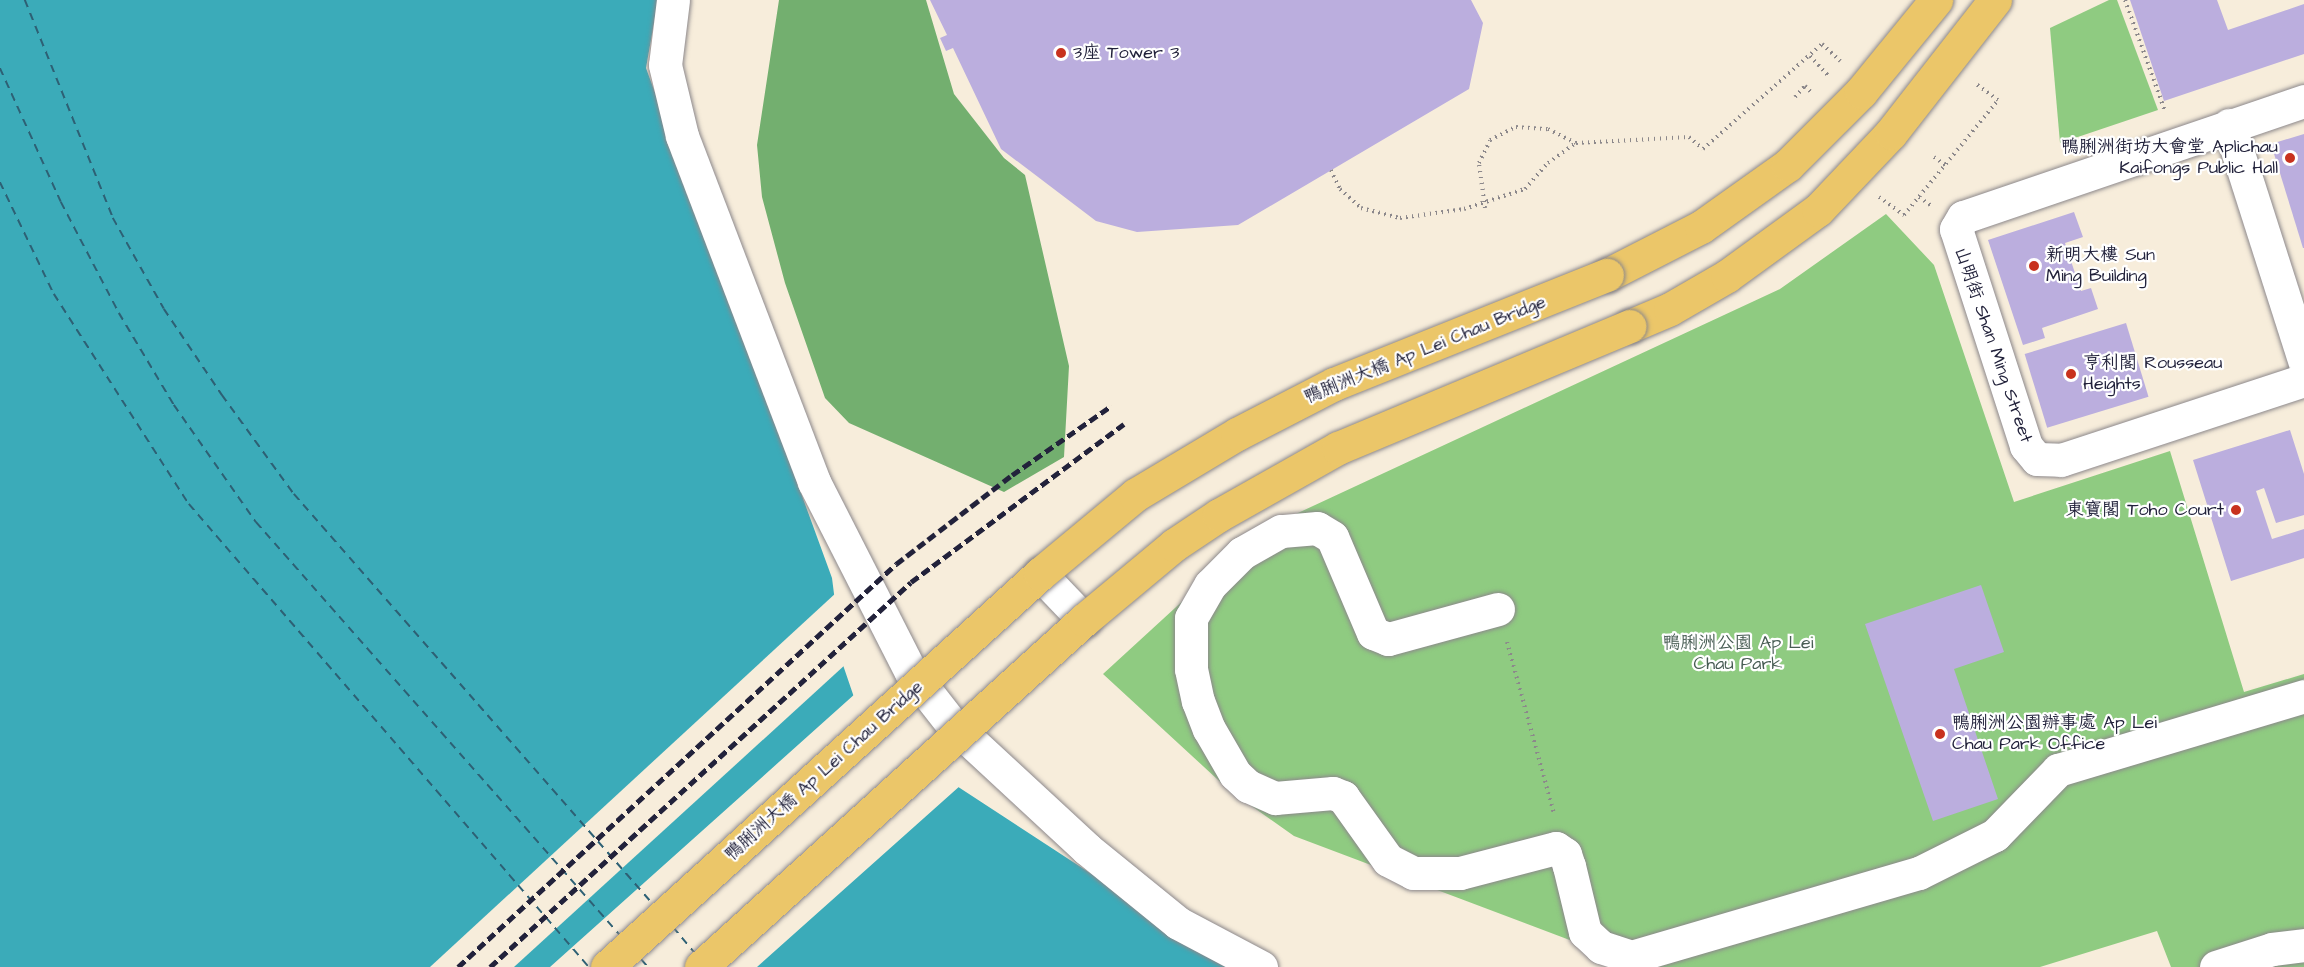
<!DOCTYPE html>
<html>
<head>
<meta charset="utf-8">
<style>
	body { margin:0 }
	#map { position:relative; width:2304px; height:967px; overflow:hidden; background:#f7eddb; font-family:"Architects Daughter","LXGW WenKai TC",sans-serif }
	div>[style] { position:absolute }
	.green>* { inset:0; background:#8fcb81 }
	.forest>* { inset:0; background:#73af6f }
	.water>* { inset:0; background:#3babb9 }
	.pier>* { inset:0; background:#f7eddb }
	.ferry>* { height:1.5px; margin-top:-0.75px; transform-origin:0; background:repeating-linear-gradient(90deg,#2d6074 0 8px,transparent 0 14px) }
	.building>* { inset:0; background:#bbaede; transform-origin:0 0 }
	.path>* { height:4px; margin-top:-2px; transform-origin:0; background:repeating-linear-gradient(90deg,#8c888b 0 1.5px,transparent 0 6px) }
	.roads { filter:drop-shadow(0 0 2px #8c888b) drop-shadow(0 0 2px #8c888b) }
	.minor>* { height:33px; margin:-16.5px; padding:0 16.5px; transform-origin:16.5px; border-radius:16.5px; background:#fff }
	.major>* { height:33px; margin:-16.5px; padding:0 16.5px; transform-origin:16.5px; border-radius:16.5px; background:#ebc669 }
	.rail>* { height:4.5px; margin-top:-2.25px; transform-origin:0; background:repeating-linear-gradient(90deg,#22223b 0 9px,transparent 0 13.5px) }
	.bridges { filter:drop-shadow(0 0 2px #8c888b) drop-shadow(0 0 2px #8c888b) }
	.major-bridge>* { height:33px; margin:-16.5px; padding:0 16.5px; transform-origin:16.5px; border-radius:16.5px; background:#ebc669 }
	.dots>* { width:16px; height:16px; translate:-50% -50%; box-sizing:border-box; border:3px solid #fff; border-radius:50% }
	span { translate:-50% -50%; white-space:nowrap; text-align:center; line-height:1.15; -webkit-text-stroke:4.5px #fff; paint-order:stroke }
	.poi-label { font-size:18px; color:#22223b }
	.left { translate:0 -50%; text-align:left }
	.right { translate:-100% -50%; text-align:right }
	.street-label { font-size:18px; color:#22223b }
	.park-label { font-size:18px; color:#485d54 }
</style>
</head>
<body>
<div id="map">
	<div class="green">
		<div style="clip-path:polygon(2109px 0,2117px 0,2158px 110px,2060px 143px,2050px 28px)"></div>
		<div style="clip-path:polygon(1886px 214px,1934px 265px,2014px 502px,2170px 451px,2244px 692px,2304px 674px,2304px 967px,2171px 967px,2157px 931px,2040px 967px,1641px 967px,1294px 836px,1229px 790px,1103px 674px,1223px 564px,1285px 519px,1780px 289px)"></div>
	</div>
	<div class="forest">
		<div style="clip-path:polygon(779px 0,926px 0,954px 94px,1004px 158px,1025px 175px,1069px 366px,1064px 457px,1004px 492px,849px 423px,825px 398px,785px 283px,762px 197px,757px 145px)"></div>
	</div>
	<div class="water">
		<div style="clip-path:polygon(0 0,658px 0,646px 68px,832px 578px,843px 665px,857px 706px,943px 777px,1234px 967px,0 967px)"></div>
	</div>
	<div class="pier">
		<div style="clip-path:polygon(837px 592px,846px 664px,514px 967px,430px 967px)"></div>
		<div style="clip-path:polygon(856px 693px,859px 704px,961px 785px,757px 967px,550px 967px)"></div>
	</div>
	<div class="ferry">
		<div style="left:25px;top:0;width:235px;rotate:68deg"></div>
		<div style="left:113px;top:218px;width:104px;rotate:60.7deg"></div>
		<div style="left:164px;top:309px;width:104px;rotate:56deg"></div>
		<div style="left:222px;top:395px;width:122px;rotate:54deg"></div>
		<div style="left:294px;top:494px;width:544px;rotate:48.8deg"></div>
		<div style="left:0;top:68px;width:147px;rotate:65.5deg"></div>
		<div style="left:61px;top:202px;width:125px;rotate:62.4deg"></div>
		<div style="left:119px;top:313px;width:107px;rotate:59.1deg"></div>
		<div style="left:174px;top:405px;width:143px;rotate:55deg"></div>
		<div style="left:256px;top:522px;width:551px;rotate:48.61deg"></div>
		<div style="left:0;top:182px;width:124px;rotate:64.3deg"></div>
		<div style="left:54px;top:294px;width:250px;rotate:57.3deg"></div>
		<div style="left:189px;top:504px;width:612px;rotate:49.18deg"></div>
		<div style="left:673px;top:927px;width:34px;rotate:50deg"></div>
		<div style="left:641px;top:959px;width:11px;rotate:49deg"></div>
	</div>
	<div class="building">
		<div style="clip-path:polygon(930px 0,1471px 0,1483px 23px,1469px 89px,1238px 225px,1137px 232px,1096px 221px,1001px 149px,953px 48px,946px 51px,940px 38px,947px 35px)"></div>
		<div style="clip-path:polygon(2130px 0,2217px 0,2228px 30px,2304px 4px,2304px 54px,2164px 101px)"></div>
		<div style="clip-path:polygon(2304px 134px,2304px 248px,2303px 248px,2271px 144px)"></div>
		<div style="clip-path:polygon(2074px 212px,2083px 237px,2065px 243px,2081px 291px,2091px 288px,2098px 309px,2042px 328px,2045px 338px,2023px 345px,1988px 240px)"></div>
		<div style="left:2126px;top:323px;width:77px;height:106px;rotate:73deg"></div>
		<div style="clip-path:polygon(2290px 430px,2304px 474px,2304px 515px,2276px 523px,2264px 488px,2256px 491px,2272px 539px,2304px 529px,2304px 558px,2231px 581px,2193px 460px)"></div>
		<div style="clip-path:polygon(1981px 585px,2004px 652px,1954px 669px,1998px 799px,1933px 821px,1865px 624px)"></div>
	</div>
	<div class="path">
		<div style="left:2125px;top:0;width:118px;rotate:70.2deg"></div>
		<div style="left:1810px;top:56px;width:26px;rotate:47deg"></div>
		<div style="left:1795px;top:97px;width:15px;rotate:-48deg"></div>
		<div style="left:1805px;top:86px;width:10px;rotate:45deg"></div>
		<div style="left:1934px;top:157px;width:14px;rotate:36deg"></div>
		<div style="left:1331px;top:170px;width:21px;rotate:65deg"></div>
		<div style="left:1340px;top:189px;width:28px;rotate:42deg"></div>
		<div style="left:1361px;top:208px;width:40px;rotate:14.4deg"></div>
		<div style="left:1400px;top:218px;width:65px;rotate:-8deg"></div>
		<div style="left:1464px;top:209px;width:64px;rotate:-18.2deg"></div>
		<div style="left:1525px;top:189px;width:35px;rotate:-49deg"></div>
		<div style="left:1548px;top:163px;width:34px;rotate:-36deg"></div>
		<div style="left:1576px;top:143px;width:113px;rotate:-3deg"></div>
		<div style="left:1689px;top:137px;width:18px;rotate:41deg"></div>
		<div style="left:1703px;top:149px;width:159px;rotate:-41.4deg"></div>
		<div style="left:1822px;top:44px;width:25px;rotate:43deg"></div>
		<div style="left:1879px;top:197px;width:31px;rotate:36deg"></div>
		<div style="left:1904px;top:215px;width:149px;rotate:-50.7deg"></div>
		<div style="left:1998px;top:100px;width:29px;rotate:-144deg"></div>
		<div style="left:1919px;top:197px;width:14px;rotate:36deg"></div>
		<div style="left:1485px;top:208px;width:45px;rotate:-97.6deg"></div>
		<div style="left:1479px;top:163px;width:25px;rotate:-64deg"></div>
		<div style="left:1490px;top:140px;width:29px;rotate:-27deg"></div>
		<div style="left:1516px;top:127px;width:32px;rotate:4deg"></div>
		<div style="left:1548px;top:129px;width:31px;rotate:27deg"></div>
		<div style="left:1507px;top:642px;width:178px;rotate:74.7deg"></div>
	</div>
	<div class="roads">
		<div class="minor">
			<div style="left:673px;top:0;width:65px;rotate:97deg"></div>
			<div style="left:665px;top:65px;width:73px;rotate:76.5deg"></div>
			<div style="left:682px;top:136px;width:370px;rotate:69.1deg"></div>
			<div style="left:814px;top:482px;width:213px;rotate:63deg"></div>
			<div style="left:911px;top:672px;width:65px;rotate:51.9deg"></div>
			<div style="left:951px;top:723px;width:185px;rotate:42.8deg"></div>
			<div style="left:1087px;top:849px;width:117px;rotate:39.1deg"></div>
			<div style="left:1178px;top:923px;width:94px;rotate:27.9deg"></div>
			<div style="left:2304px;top:101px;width:360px;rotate:161.2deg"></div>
			<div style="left:1963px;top:217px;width:14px;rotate:120deg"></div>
			<div style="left:1956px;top:229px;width:228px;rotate:72.1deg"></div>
			<div style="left:2026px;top:446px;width:17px;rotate:50deg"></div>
			<div style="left:2037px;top:459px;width:24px;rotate:2deg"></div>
			<div style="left:2061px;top:460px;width:256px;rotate:-18.2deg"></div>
			<div style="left:2229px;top:125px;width:247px;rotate:72.3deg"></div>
			<div style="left:1040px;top:574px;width:64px;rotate:46.3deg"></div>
			<div style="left:1498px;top:609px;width:114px;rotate:164.7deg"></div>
			<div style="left:1388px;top:639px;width:16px;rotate:-158deg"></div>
			<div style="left:1373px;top:633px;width:104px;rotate:-113.1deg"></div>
			<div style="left:1332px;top:537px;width:17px;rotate:-149deg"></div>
			<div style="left:1317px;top:528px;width:36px;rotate:175deg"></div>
			<div style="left:1281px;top:531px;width:45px;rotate:150.6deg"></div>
			<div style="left:1242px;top:553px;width:45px;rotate:135deg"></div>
			<div style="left:1210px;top:585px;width:38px;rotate:120deg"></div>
			<div style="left:1191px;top:618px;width:51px;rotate:90deg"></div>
			<div style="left:1191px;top:669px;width:33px;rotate:78deg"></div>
			<div style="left:1198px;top:701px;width:30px;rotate:69deg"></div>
			<div style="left:1209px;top:729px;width:52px;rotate:60deg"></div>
			<div style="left:1235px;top:774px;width:18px;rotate:43deg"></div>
			<div style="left:1248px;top:786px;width:30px;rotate:24deg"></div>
			<div style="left:1275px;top:798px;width:58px;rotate:-4.9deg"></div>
			<div style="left:1333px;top:793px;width:11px;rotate:22deg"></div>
			<div style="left:1343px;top:797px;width:77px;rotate:54.5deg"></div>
			<div style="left:1388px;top:860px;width:28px;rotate:27deg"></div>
			<div style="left:1413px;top:873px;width:47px"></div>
			<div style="left:1460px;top:873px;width:99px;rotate:-14.6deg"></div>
			<div style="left:1556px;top:848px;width:11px;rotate:34deg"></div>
			<div style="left:1565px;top:854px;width:13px;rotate:72deg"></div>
			<div style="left:1569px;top:866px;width:68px;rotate:76.4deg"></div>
			<div style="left:1585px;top:932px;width:22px;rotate:43deg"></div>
			<div style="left:1601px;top:947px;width:32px;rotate:18deg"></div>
			<div style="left:1631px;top:957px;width:300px;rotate:-16.3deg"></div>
			<div style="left:1919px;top:873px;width:85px;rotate:-26.6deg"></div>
			<div style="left:1995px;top:835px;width:91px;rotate:-45.9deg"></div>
			<div style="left:2058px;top:770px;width:257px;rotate:-16.7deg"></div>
			<div style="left:2216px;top:967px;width:59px;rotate:-17.8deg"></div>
			<div style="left:2272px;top:949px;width:32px;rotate:-7deg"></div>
		</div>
		<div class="major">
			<div style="left:1607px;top:275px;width:106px;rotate:-27.1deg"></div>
			<div style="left:1701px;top:227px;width:107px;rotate:-35.5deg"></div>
			<div style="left:1788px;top:165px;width:103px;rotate:-45deg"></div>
			<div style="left:1861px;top:92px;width:119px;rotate:-50.8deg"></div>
			<div style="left:1630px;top:326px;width:43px;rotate:-23deg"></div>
			<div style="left:1670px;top:309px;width:66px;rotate:-30.1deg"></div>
			<div style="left:1727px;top:276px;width:112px;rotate:-36deg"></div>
			<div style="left:1818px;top:210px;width:106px;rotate:-46.5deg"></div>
			<div style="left:1891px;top:133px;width:169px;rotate:-52deg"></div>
		</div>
	</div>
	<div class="rail">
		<div style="left:458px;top:967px;width:595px;rotate:-42.62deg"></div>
		<div style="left:896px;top:564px;width:146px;rotate:-37.5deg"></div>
		<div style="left:1012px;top:475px;width:121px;rotate:-34.9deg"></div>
		<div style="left:490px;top:967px;width:570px;rotate:-42.44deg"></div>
		<div style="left:911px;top:582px;width:265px;rotate:-36.6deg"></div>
	</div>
	<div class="bridges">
		<div class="major-bridge">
			<div style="left:607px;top:967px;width:585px;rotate:-42.23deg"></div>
			<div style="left:1040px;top:574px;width:124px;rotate:-39.7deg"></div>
			<div style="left:1135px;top:495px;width:119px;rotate:-30.9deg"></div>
			<div style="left:1237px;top:434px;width:109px;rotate:-27.3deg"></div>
			<div style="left:1334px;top:384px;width:294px;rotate:-21.8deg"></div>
			<div style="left:701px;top:967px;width:517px;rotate:-42.18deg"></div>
			<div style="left:1084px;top:620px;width:117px;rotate:-39.8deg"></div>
			<div style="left:1174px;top:545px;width:54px;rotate:-33.7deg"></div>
			<div style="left:1219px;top:515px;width:137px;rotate:-29.4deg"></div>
			<div style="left:1338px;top:448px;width:316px;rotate:-22.7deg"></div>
		</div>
	</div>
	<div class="dots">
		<div style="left:1061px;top:53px;background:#c8321e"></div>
		<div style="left:2290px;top:158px;background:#c8321e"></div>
		<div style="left:2034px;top:266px;background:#c8321e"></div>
		<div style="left:2071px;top:374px;background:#c8321e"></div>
		<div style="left:2236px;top:510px;background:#c8321e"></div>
		<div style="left:1940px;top:734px;background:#c8321e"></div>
	</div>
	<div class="poi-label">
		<span class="left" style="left:1073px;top:53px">3座 Tower 3</span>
		<span class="right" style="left:2278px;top:158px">鴨脷洲街坊大會堂 Aplichau<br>Kaifongs Public Hall</span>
		<span class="left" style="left:2046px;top:266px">新明大樓 Sun<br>Ming Building</span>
		<span class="left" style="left:2083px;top:374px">亨利閣 Rousseau<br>Heights</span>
		<span class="right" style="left:2224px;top:510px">東寶閣 Toho Court</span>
		<span class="left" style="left:1952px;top:734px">鴨脷洲公園辦事處 Ap Lei<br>Chau Park Office</span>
	</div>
	<div class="street-label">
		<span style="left:1993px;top:345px;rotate:71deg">山明街 Shan Ming Street</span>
		<span style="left:1425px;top:350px;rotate:-22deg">鴨脷洲大橋 Ap Lei Chau Bridge</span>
		<span style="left:824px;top:771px;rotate:-42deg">鴨脷洲大橋 Ap Lei Chau Bridge</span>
	</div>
	<div class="park-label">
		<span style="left:1738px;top:654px">鴨脷洲公園 Ap Lei<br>Chau Park</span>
	</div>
</div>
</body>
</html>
